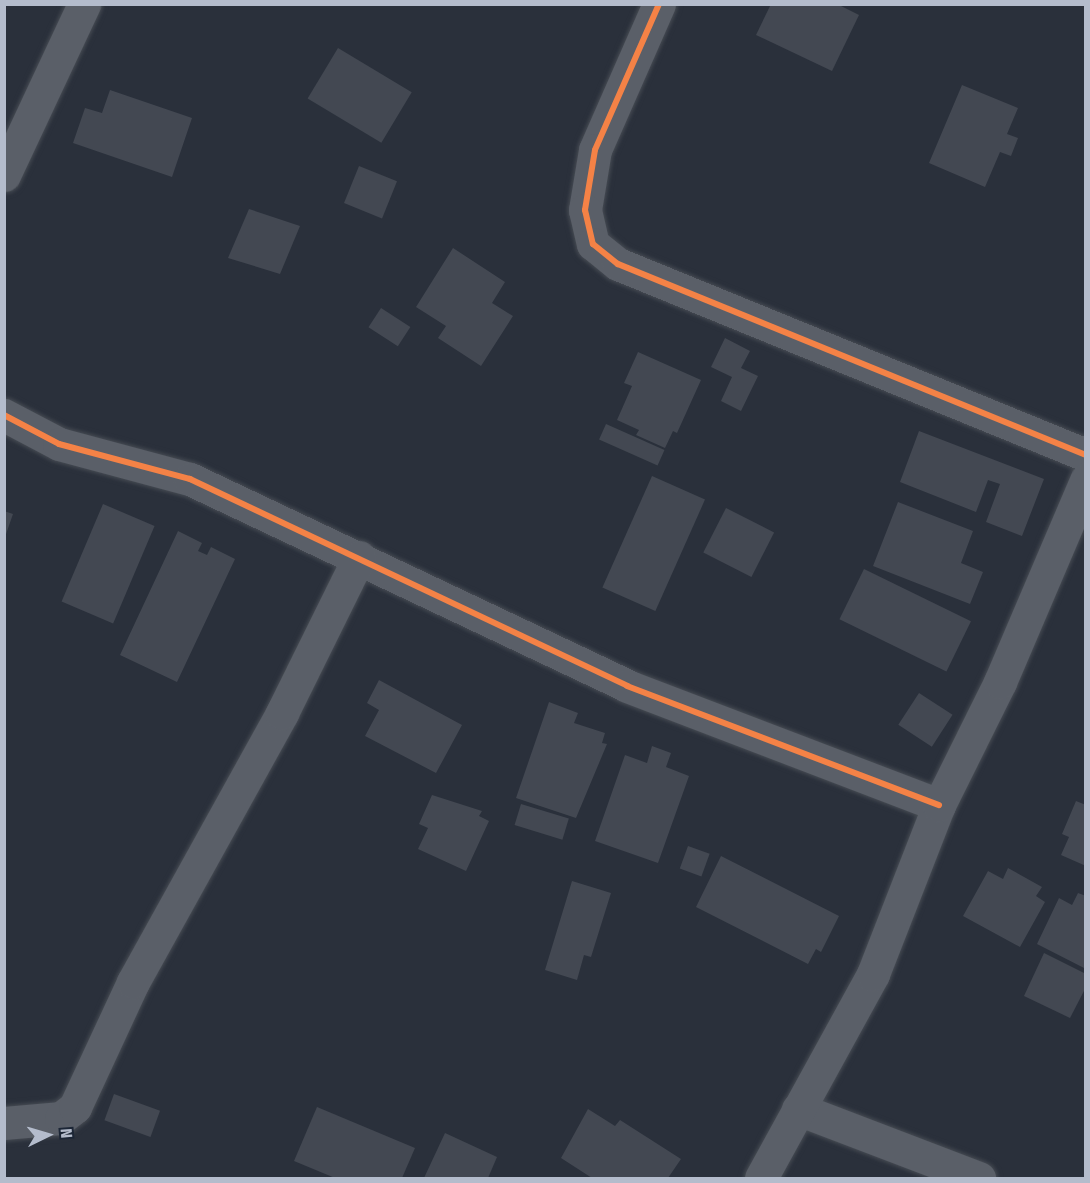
<!DOCTYPE html>
<html>
<head>
<meta charset="utf-8">
<style>
	body { margin:0 }
	#map { position:relative; width:1090px; height:1183px; overflow:hidden; background:#2a303b; font-family:"Fira Sans Condensed",sans-serif }
	div>[style] { position:absolute }
	.building>* { inset:0; background:#434852; transform-origin:0 0 }
	.roads { filter:drop-shadow(0 0 2px #464b53) drop-shadow(0 0 2px #464b53) }
	.minor>* { height:33px; margin:-16.5px; padding:0 16.5px; transform-origin:16.5px; border-radius:16.5px; background:#5a5f68 }
	.cycleway>* { height:6px; margin:-3px; padding:0 3px; transform-origin:3px; border-radius:3px; background:#f48246 }
	span { translate:-50% -50%; white-space:nowrap; text-align:center; line-height:1.15; -webkit-text-stroke:4.5px #1c2636; paint-order:stroke }
	.frame { position:absolute; inset:0; border:6px solid #b4bccc; pointer-events:none }
	.north { position:absolute; left:18px; top:1105px; width:60px; height:60px; -webkit-text-stroke:4px #1c2636; paint-order:stroke; rotate:85deg; font-size:16px; font-weight:700; line-height:24px; text-align:center; color:#b4bccc }
	.north::after { content:''; display:block; margin:auto; width:21px; height:27px; background:#b4bccc; clip-path:polygon(50% 0,100% 100%,50% 72%,0 100%) }
</style>
</head>
<body>
<div id="map">
	<div class="building">
		<div style="clip-path:polygon(771px 4px,837px 4px,859px 15px,832px 71px,756px 35px)"></div>
		<div style="left:338px;top:48px;width:86px;height:59px;rotate:31deg"></div>
		<div style="clip-path:polygon(962px 85px,1018px 108px,1007px 134px,1018px 138px,1011px 156px,1000px 152px,985px 187px,929px 163px)"></div>
		<div style="clip-path:polygon(110px 90px,192px 118px,172px 177px,73px 143px,85px 108px,102px 113px)"></div>
		<div style="left:359px;top:166px;width:41px;height:40px;rotate:22deg"></div>
		<div style="clip-path:polygon(249px 209px,300px 226px,280px 274px,228px 258px)"></div>
		<div style="clip-path:polygon(453px 248px,505px 282px,492px 303px,513px 316px,481px 366px,438px 338px,446px 326px,416px 307px)"></div>
		<div style="left:381px;top:308px;width:35px;height:23px;rotate:33deg"></div>
		<div style="clip-path:polygon(725px 338px,750px 351px,741px 368px,758px 376px,741px 411px,721px 401px,732px 377px,711px 367px)"></div>
		<div style="clip-path:polygon(638px 352px,701px 380px,677px 433px,673px 431px,665px 448px,636px 435px,639px 430px,617px 420px,632px 386px,624px 383px)"></div>
		<div style="left:606px;top:424px;width:64px;height:17px;rotate:24deg"></div>
		<div style="clip-path:polygon(919px 431px,1044px 479px,1022px 536px,986px 522px,1000px 484px,988px 480px,976px 512px,900px 482px)"></div>
		<div style="left:652px;top:476px;width:58px;height:122px;rotate:24deg"></div>
		<div style="clip-path:polygon(898px 502px,973px 531px,961px 563px,983px 572px,970px 604px,873px 566px)"></div>
		<div style="left:103px;top:504px;width:56px;height:106px;rotate:23deg"></div>
		<div style="left:726px;top:508px;width:54px;height:50px;rotate:27deg"></div>
		<div style="clip-path:polygon(4px 511px,13px 514px,5px 537px,4px 537px)"></div>
		<div style="clip-path:polygon(178px 531px,202px 543px,198px 551px,207px 555px,211px 547px,235px 559px,177px 682px,120px 655px)"></div>
		<div style="left:864px;top:569px;width:119px;height:56px;rotate:26deg"></div>
		<div style="clip-path:polygon(379px 680px,462px 725px,436px 773px,365px 736px,379px 710px,367px 703px)"></div>
		<div style="left:919px;top:693px;width:40px;height:38px;rotate:33deg"></div>
		<div style="clip-path:polygon(549px 702px,578px 713px,574px 723px,605px 733px,602px 743px,607px 744px,576px 818px,516px 798px)"></div>
		<div style="clip-path:polygon(652px 746px,671px 753px,666px 767px,689px 776px,658px 863px,595px 841px,625px 755px,647px 763px)"></div>
		<div style="clip-path:polygon(432px 795px,482px 811px,479px 816px,489px 821px,466px 871px,418px 849px,428px 828px,419px 824px)"></div>
		<div style="clip-path:polygon(1076px 801px,1086px 805px,1086px 866px,1061px 855px,1069px 837px,1062px 834px)"></div>
		<div style="left:521px;top:804px;width:50px;height:22px;rotate:17deg"></div>
		<div style="left:688px;top:846px;width:23px;height:24px;rotate:20deg"></div>
		<div style="clip-path:polygon(721px 856px,839px 916px,821px 952px,816px 949px,808px 964px,696px 907px)"></div>
		<div style="clip-path:polygon(1008px 868px,1042px 887px,1036px 896px,1045px 902px,1020px 947px,963px 916px,988px 871px,1003px 879px)"></div>
		<div style="clip-path:polygon(572px 881px,611px 893px,591px 957px,584px 955px,577px 980px,545px 970px)"></div>
		<div style="clip-path:polygon(1078px 893px,1086px 896px,1086px 969px,1037px 944px,1059px 898px,1072px 905px)"></div>
		<div style="clip-path:polygon(1044px 953px,1086px 974px,1086px 987px,1070px 1018px,1024px 996px)"></div>
		<div style="left:114px;top:1094px;width:49px;height:28px;rotate:20deg"></div>
		<div style="clip-path:polygon(317px 1107px,415px 1148px,402px 1178px,335px 1178px,294px 1161px)"></div>
		<div style="clip-path:polygon(588px 1109px,615px 1126px,620px 1120px,681px 1159px,668px 1178px,592px 1178px,561px 1158px)"></div>
		<div style="clip-path:polygon(445px 1133px,497px 1157px,488px 1178px,424px 1178px)"></div>
	</div>
	<div class="roads">
		<div class="minor">
			<div style="left:659px;top:4px;width:159px;rotate:113.7deg"></div>
			<div style="left:595px;top:150px;width:61px;rotate:99.5deg"></div>
			<div style="left:585px;top:210px;width:35px;rotate:77deg"></div>
			<div style="left:593px;top:244px;width:32px;rotate:39deg"></div>
			<div style="left:618px;top:264px;width:505px;rotate:22.2deg"></div>
			<div style="left:4px;top:175px;width:189px;rotate:-64.9deg"></div>
			<div style="left:4px;top:415px;width:62px;rotate:27.8deg"></div>
			<div style="left:59px;top:444px;width:136px;rotate:15deg"></div>
			<div style="left:190px;top:479px;width:484px;rotate:25.3deg"></div>
			<div style="left:627px;top:686px;width:334px;rotate:20.9deg"></div>
			<div style="left:798px;top:1109px;width:194px;rotate:20.9deg"></div>
			<div style="left:4px;top:1123px;width:57px;rotate:-5deg"></div>
			<div style="left:61px;top:1118px;width:18px;rotate:-38deg"></div>
			<div style="left:75px;top:1107px;width:138px;rotate:-65.1deg"></div>
			<div style="left:133px;top:982px;width:308px;rotate:-61deg"></div>
			<div style="left:282px;top:713px;width:174px;rotate:-63.7deg"></div>
			<div style="left:761px;top:1178px;width:233px;rotate:-61.2deg"></div>
			<div style="left:873px;top:974px;width:181px;rotate:-68.7deg"></div>
			<div style="left:939px;top:805px;width:137px;rotate:-63.6deg"></div>
			<div style="left:1000px;top:682px;width:220px;rotate:-66.9deg"></div>
		</div>
	</div>
	<div class="cycleway">
		<div style="left:659px;top:4px;width:159px;rotate:113.7deg"></div>
		<div style="left:595px;top:150px;width:61px;rotate:99.5deg"></div>
		<div style="left:585px;top:210px;width:35px;rotate:77deg"></div>
		<div style="left:593px;top:244px;width:32px;rotate:39deg"></div>
		<div style="left:618px;top:264px;width:505px;rotate:22.2deg"></div>
		<div style="left:4px;top:415px;width:62px;rotate:27.8deg"></div>
		<div style="left:59px;top:444px;width:136px;rotate:15deg"></div>
		<div style="left:190px;top:479px;width:484px;rotate:25.3deg"></div>
		<div style="left:627px;top:686px;width:334px;rotate:20.9deg"></div>
	</div>
	<div class="frame"></div>
	<div class="north">N</div>
</div>
</body>
</html>
